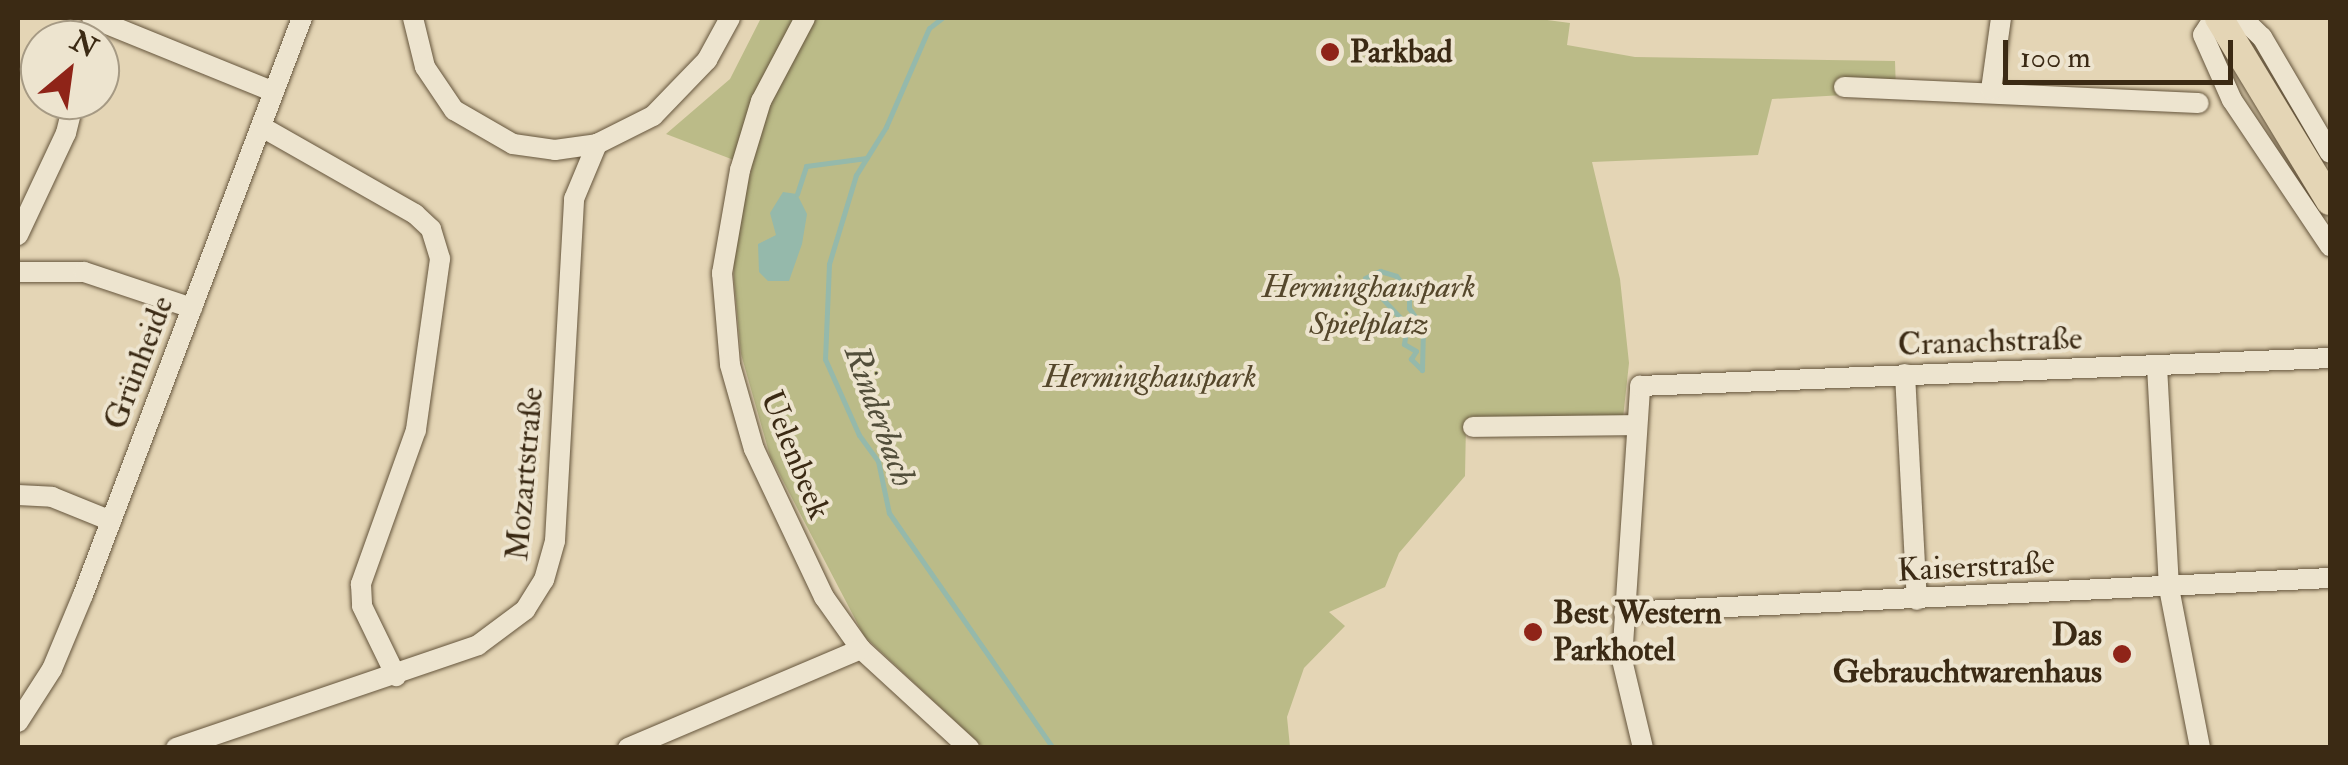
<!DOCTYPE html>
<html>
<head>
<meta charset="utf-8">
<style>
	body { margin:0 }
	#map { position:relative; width:2348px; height:765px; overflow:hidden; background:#e4d5b5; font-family:"IM FELL Double Pica",serif }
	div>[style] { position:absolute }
	.green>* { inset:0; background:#bb8 }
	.water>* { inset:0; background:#95b9ab }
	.stream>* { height:5px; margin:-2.5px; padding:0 2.5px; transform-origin:2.5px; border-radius:2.5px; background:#95b9ab }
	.roads { filter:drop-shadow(0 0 2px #65553c) drop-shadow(0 0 2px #65553c) }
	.minor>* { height:20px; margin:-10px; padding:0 10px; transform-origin:10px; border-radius:10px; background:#ede4cf }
	.major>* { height:28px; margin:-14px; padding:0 14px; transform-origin:14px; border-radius:14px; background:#e4d5b5 }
	.dots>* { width:28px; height:28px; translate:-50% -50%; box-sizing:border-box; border:5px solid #ede4cf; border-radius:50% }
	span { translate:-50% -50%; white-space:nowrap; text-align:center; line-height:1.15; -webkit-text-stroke:8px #ede4cf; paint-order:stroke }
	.poi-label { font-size:32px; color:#3b2a14; font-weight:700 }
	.left { translate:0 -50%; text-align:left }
	.right { translate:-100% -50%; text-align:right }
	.park-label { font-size:32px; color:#55472b; font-style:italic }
	.street-label { font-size:32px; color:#3b2a14 }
	.water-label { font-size:35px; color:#524e3a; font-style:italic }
	.frame { position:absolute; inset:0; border:20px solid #3b2a14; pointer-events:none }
	.north { position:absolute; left:20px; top:20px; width:100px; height:100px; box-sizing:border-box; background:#ede4cf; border:2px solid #a69a84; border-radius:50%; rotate:29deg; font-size:28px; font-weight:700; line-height:40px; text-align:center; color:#3b2a14 }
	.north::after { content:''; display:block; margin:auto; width:35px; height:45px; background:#8f2418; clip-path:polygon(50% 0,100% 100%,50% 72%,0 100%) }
	.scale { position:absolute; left:2003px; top:40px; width:230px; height:45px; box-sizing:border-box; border:5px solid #3b2a14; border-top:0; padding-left:12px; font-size:30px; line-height:35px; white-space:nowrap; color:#3b2a14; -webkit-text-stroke:8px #ede4cf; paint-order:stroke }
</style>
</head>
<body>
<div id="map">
	<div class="green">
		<div style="clip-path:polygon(761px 18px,1532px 18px,1570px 23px,1567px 45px,1635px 57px,1895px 61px,1896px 92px,1772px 99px,1758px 155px,1592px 162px,1620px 279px,1629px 363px,1623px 418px,1466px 423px,1465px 476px,1399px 553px,1385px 587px,1329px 612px,1345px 626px,1304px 668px,1287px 717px,1290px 747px,983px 747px,864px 636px,770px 456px,741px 354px,734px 281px,733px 241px,752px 167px,666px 134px,730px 79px)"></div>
	</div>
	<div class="water">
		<div style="clip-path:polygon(783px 192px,797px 194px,807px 214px,802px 244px,789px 281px,768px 281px,759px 272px,758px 244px,776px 235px,770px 213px)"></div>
	</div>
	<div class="stream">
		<div style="left:942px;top:18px;width:16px;rotate:142deg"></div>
		<div style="left:929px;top:28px;width:108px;rotate:113.5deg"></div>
		<div style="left:886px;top:127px;width:57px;rotate:122deg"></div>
		<div style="left:856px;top:175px;width:93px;rotate:106.9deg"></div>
		<div style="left:829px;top:264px;width:95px;rotate:92.4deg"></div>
		<div style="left:825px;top:359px;width:83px;rotate:65.9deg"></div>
		<div style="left:859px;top:435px;width:32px;rotate:54deg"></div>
		<div style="left:878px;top:461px;width:53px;rotate:78.1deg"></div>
		<div style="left:889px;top:513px;width:287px;rotate:55.1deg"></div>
		<div style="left:797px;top:194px;width:29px;rotate:-72deg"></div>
		<div style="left:806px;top:166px;width:61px;rotate:-7.6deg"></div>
		<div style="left:1365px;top:278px;width:17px;rotate:-25deg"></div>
		<div style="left:1380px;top:271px;width:17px;rotate:17deg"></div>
		<div style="left:1396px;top:276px;width:20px;rotate:49deg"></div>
		<div style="left:1409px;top:291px;width:17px;rotate:90deg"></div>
		<div style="left:1409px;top:308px;width:24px;rotate:55deg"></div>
		<div style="left:1423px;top:328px;width:42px;rotate:91.4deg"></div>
		<div style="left:1422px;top:370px;width:16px;rotate:-135deg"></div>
		<div style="left:1411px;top:359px;width:9px;rotate:-58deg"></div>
		<div style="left:1416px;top:351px;width:14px;rotate:-150deg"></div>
		<div style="left:1404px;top:344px;width:19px;rotate:-81deg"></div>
		<div style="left:1407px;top:325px;width:60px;rotate:-133deg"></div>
	</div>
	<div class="roads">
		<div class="minor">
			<div style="left:92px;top:18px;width:196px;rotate:22.1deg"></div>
			<div style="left:413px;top:18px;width:50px;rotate:76.2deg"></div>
			<div style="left:425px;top:67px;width:52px;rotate:56deg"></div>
			<div style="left:454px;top:110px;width:68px;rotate:30deg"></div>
			<div style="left:513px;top:144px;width:42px;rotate:8.1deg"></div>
			<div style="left:555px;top:150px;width:42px;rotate:-8.1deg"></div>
			<div style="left:597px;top:144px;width:63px;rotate:-26.6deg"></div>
			<div style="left:653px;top:116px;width:78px;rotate:-46deg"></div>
			<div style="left:707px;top:60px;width:48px;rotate:-61.3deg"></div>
			<div style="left:805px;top:18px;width:94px;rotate:117.9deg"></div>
			<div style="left:761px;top:101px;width:72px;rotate:106.9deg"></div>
			<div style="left:740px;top:170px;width:105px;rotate:99.9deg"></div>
			<div style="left:722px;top:273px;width:92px;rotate:85deg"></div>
			<div style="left:730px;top:365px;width:87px;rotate:74.1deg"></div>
			<div style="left:754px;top:449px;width:164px;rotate:64.7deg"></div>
			<div style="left:824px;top:597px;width:64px;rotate:54.6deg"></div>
			<div style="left:861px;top:649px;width:147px;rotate:42.5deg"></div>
			<div style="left:2214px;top:18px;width:20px;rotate:123deg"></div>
			<div style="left:2203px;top:35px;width:71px;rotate:66deg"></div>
			<div style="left:2232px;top:100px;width:176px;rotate:56.1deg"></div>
			<div style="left:2242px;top:18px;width:28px;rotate:44deg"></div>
			<div style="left:2262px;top:37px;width:134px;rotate:59.6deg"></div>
			<div style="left:88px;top:40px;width:21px;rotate:-71deg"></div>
			<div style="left:1844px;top:87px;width:355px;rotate:2.6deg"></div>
			<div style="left:1991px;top:90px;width:73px;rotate:-82.1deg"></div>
			<div style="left:262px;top:127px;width:176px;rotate:29.6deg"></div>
			<div style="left:415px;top:214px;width:22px;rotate:43deg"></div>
			<div style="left:431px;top:229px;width:31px;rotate:73deg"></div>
			<div style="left:440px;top:259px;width:173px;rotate:98deg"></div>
			<div style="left:416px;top:430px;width:164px;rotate:109.7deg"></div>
			<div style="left:361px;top:584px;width:22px;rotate:87deg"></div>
			<div style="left:362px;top:606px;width:78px;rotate:64.1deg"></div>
			<div style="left:18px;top:235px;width:113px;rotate:-64.8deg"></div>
			<div style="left:66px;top:133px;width:34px;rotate:-76deg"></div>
			<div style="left:18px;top:272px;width:66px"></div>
			<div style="left:84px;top:272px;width:114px;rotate:18.4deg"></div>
			<div style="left:2157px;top:366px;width:222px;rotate:86.9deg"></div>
			<div style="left:2169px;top:588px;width:163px;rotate:79deg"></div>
			<div style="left:1905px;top:374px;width:226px;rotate:87deg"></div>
			<div style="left:1473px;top:427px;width:161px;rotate:-0.7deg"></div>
			<div style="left:18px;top:495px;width:34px;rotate:3deg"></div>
			<div style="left:52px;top:497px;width:64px;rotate:22.1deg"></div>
			<div style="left:1624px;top:612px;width:707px;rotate:-2.76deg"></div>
			<div style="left:18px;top:722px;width:63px;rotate:-57.3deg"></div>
			<div style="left:52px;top:669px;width:80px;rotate:-67.3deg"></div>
			<div style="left:83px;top:595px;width:617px;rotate:-69.22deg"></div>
			<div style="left:176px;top:748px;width:319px;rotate:-18.8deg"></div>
			<div style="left:478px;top:645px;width:59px;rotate:-36.7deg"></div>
			<div style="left:525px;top:610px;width:36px;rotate:-58deg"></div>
			<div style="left:544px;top:580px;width:41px;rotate:-74.2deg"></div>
			<div style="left:555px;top:541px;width:343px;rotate:-86.8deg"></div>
			<div style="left:574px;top:199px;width:60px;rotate:-67.3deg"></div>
			<div style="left:628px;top:748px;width:253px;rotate:-23deg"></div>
			<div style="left:1643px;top:748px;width:90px;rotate:-103.4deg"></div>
			<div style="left:1622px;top:660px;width:275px;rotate:-86.2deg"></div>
			<div style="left:1640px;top:386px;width:691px;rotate:-2.32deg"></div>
		</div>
		<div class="major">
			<div style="left:2219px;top:18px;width:214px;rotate:58.8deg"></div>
		</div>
	</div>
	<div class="dots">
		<div style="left:1330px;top:52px;background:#8f2418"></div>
		<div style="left:1533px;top:632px;background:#8f2418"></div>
		<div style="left:2122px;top:654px;background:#8f2418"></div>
	</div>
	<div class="poi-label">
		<span class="left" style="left:1350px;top:52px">Parkbad</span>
		<span class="left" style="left:1553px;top:632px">Best Western<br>Parkhotel</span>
		<span class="right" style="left:2102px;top:654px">Das<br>Gebrauchtwarenhaus</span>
	</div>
	<div class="park-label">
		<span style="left:1369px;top:306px">Herminghauspark<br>Spielplatz</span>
		<span style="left:1150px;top:377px">Herminghauspark</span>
	</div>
	<div class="street-label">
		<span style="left:1990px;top:342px;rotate:-2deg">Cranachstraße</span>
		<span style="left:139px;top:363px;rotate:-69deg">Grünheide</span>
		<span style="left:795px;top:455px;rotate:68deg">Uelenbeek</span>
		<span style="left:525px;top:474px;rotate:-85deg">Mozartstraße</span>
		<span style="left:1976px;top:567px;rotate:-3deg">Kaiserstraße</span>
	</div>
	<div class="water-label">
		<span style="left:880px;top:416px;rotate:70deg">Rinderbach</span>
	</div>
	<div class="frame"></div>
	<div class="north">N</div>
	<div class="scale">100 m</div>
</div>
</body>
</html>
